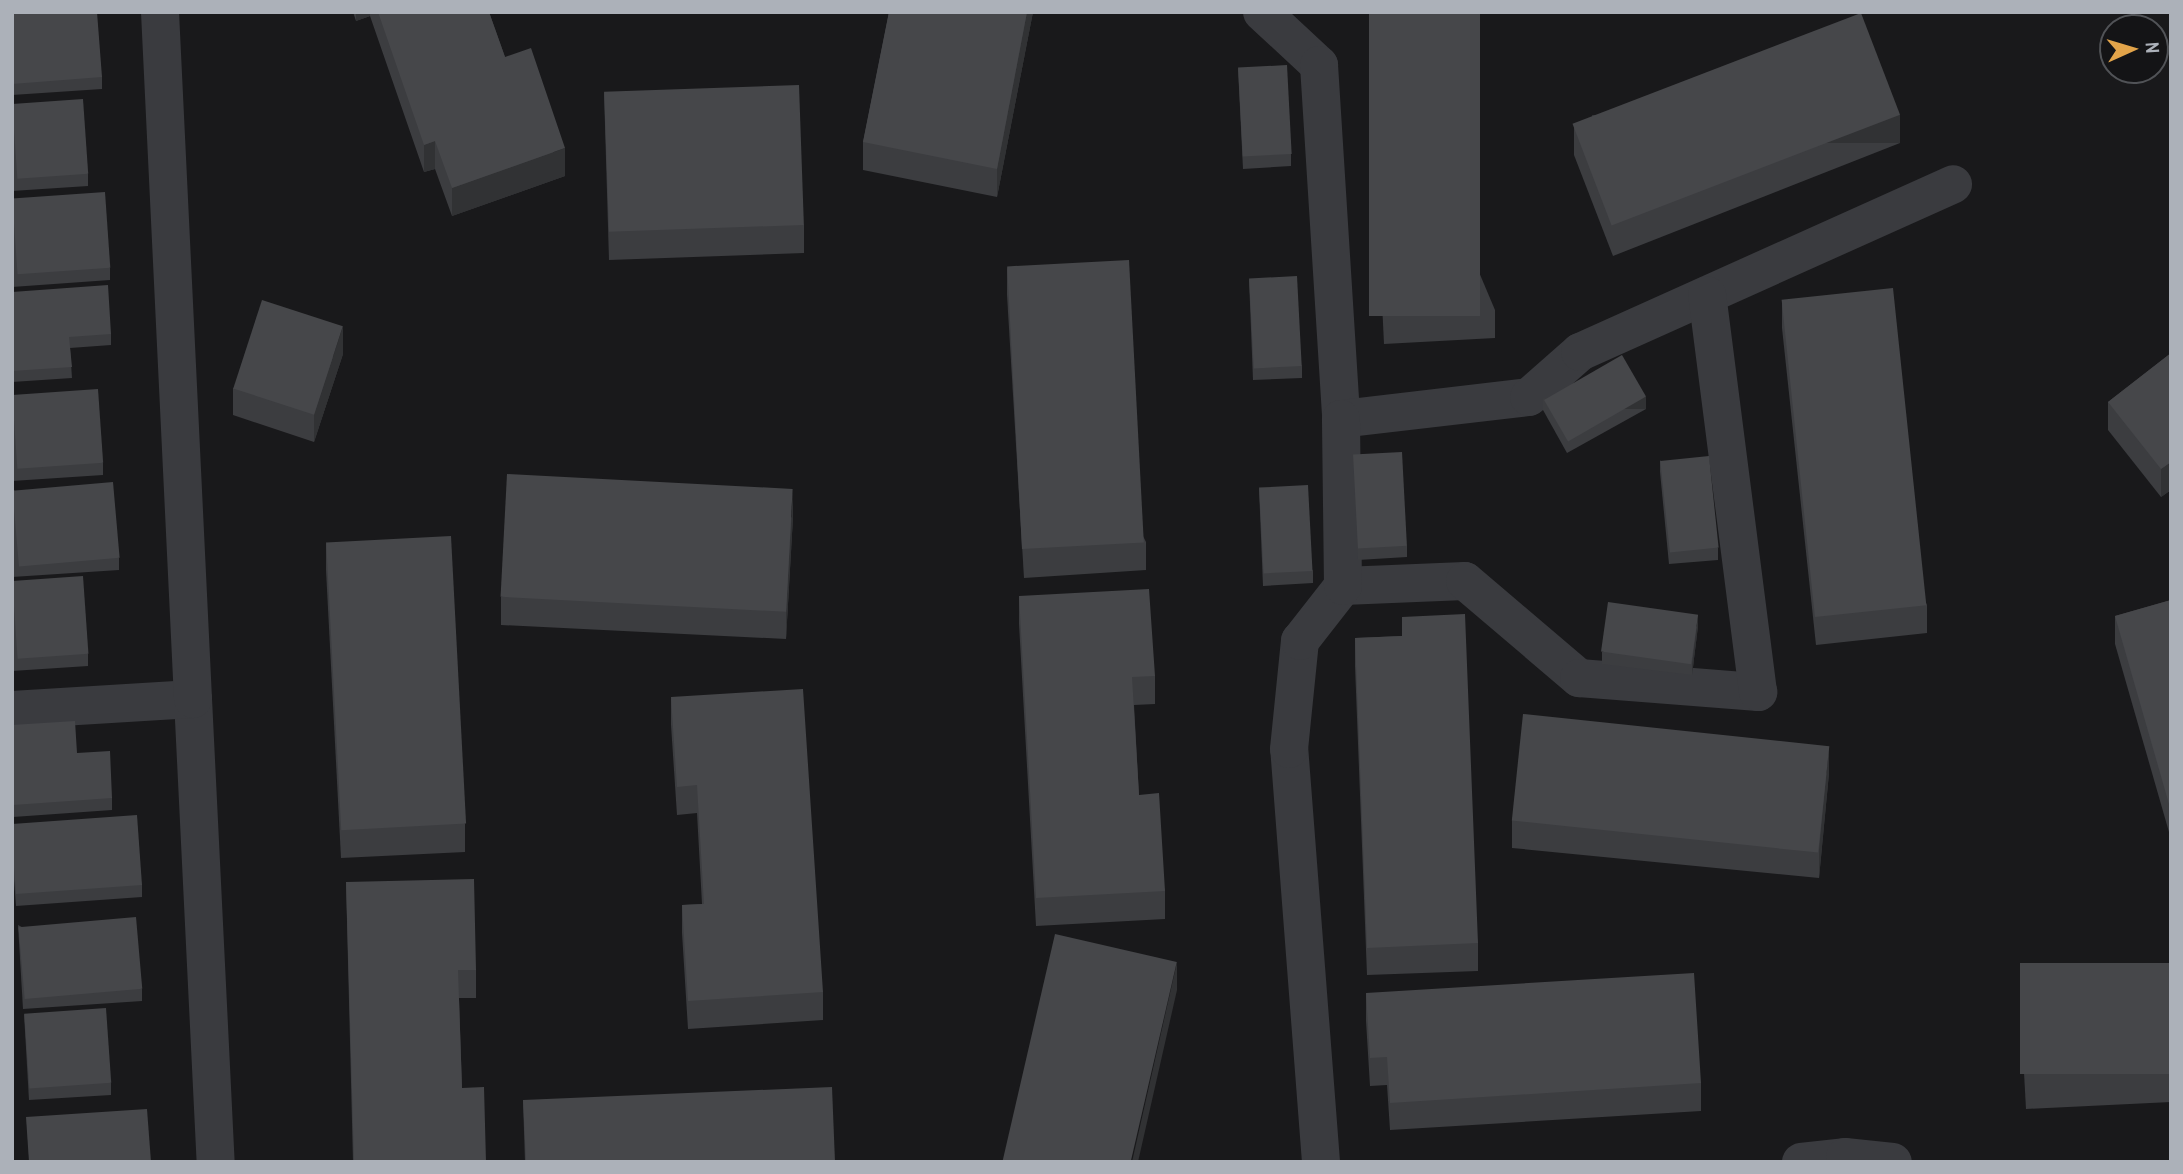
<!DOCTYPE html>
<html>
<head>
<meta charset="utf-8">
<style>
	body { margin:0 }
	#map { position:relative; width:2183px; height:1174px; overflow:hidden; background:#19191b; font-family:"Archivo Narrow",sans-serif }
	div>[style] { position:absolute }
	.minor>* { height:38px; margin:-19px; padding:0 19px; transform-origin:19px; border-radius:19px; background:#3a3b3f }
	.wall>* { inset:0; background:#3c3d40 }
	.shaded-wall>* { inset:0; background:#313234; transform-origin:0 0 }
	.building>* { inset:0; background:#46474a; transform-origin:0 0 }
	span { translate:-50% -50%; white-space:nowrap; text-align:center; line-height:1.15; -webkit-text-stroke:6px #141416; paint-order:stroke }
	.frame { position:absolute; inset:0; border:14px solid #acb1b9; pointer-events:none }
	.north { position:absolute; left:2099px; top:14px; width:70px; height:70px; box-sizing:border-box; background:#141416; border:2px solid #515357; border-radius:50%; rotate:86deg; font-size:19px; font-weight:700; line-height:28px; text-align:center; color:#acb1b9 }
	.north::after { content:''; display:block; margin:auto; width:24px; height:32px; background:#e2a44a; clip-path:polygon(50% 0,100% 100%,50% 72%,0 100%) }
</style>
</head>
<body>
<div id="map">
	<div class="minor">
		<div style="left:1262px;top:12px;width:78px;rotate:42.9deg"></div>
		<div style="left:1319px;top:65px;width:355px;rotate:86.4deg"></div>
		<div style="left:1341px;top:419px;width:189px;rotate:-6.7deg"></div>
		<div style="left:1529px;top:397px;width:68px;rotate:-41.4deg"></div>
		<div style="left:1580px;top:352px;width:409px;rotate:-24.2deg"></div>
		<div style="left:1343px;top:586px;width:122px;rotate:-2.3deg"></div>
		<div style="left:1465px;top:581px;width:150px;rotate:40.4deg"></div>
		<div style="left:1579px;top:678px;width:180px;rotate:4.5deg"></div>
		<div style="left:1758px;top:692px;width:400px;rotate:-97.3deg"></div>
		<div style="left:193px;top:699px;width:464px;rotate:87.2deg"></div>
		<div style="left:12px;top:710px;width:181px;rotate:-3.5deg"></div>
		<div style="left:193px;top:699px;width:688px;rotate:-92.75deg"></div>
		<div style="left:1321px;top:1162px;width:414px;rotate:-94.4deg"></div>
		<div style="left:1289px;top:749px;width:109px;rotate:-84.2deg"></div>
		<div style="left:1300px;top:641px;width:70px;rotate:-52deg"></div>
		<div style="left:1343px;top:586px;width:167px;rotate:-90.7deg"></div>
		<div style="left:1801px;top:1162px;width:44px;rotate:-6.5deg"></div>
		<div style="left:1845px;top:1157px;width:48px;rotate:5.9deg"></div>
	</div>
	<div class="wall">
		<div style="clip-path:polygon(12px 12px,102px 77px,102px 89px,12px 95px)"></div>
		<div style="clip-path:polygon(353px 12px,489px 12px,505px 57px,565px 176px,452px 216px,435px 169px,424px 172px,370px 16px,356px 21px)"></div>
		<div style="clip-path:polygon(889px 12px,1033px 12px,997px 197px,863px 170px,863px 142px)"></div>
		<div style="clip-path:polygon(1369px 12px,1495px 310px,1495px 338px,1384px 344px,1369px 32px)"></div>
		<div style="clip-path:polygon(1238px 68px,1291px 154px,1291px 166px,1243px 169px)"></div>
		<div style="clip-path:polygon(604px 92px,804px 225px,804px 253px,609px 260px)"></div>
		<div style="clip-path:polygon(12px 104px,88px 174px,88px 186px,12px 191px)"></div>
		<div style="clip-path:polygon(1574px 127px,1900px 143px,1613px 256px,1574px 155px)"></div>
		<div style="clip-path:polygon(12px 199px,110px 268px,110px 280px,12px 287px)"></div>
		<div style="clip-path:polygon(1007px 267px,1146px 542px,1146px 570px,1024px 578px,1007px 295px)"></div>
		<div style="clip-path:polygon(1249px 279px,1302px 366px,1302px 378px,1253px 380px)"></div>
		<div style="clip-path:polygon(12px 292px,111px 334px,111px 345px,70px 348px,72px 378px,12px 382px)"></div>
		<div style="clip-path:polygon(1782px 300px,1927px 605px,1927px 633px,1816px 645px,1782px 328px)"></div>
		<div style="clip-path:polygon(2171px 353px,2171px 490px,2161px 497px,2108px 430px,2108px 402px)"></div>
		<div style="clip-path:polygon(343px 354px,314px 442px,233px 415px,233px 388px)"></div>
		<div style="clip-path:polygon(12px 395px,103px 463px,103px 475px,12px 481px)"></div>
		<div style="clip-path:polygon(1543px 398px,1646px 409px,1567px 453px,1543px 410px)"></div>
		<div style="clip-path:polygon(1353px 454px,1407px 546px,1407px 557px,1358px 560px)"></div>
		<div style="clip-path:polygon(1660px 460px,1718px 548px,1718px 560px,1669px 564px,1660px 472px)"></div>
		<div style="clip-path:polygon(1259px 488px,1313px 571px,1313px 583px,1263px 586px)"></div>
		<div style="clip-path:polygon(12px 489px,119px 558px,119px 570px,12px 577px)"></div>
		<div style="clip-path:polygon(793px 517px,786px 639px,501px 625px,501px 597px)"></div>
		<div style="clip-path:polygon(326px 542px,465px 824px,465px 852px,341px 858px,326px 570px)"></div>
		<div style="clip-path:polygon(12px 581px,88px 654px,88px 666px,12px 671px)"></div>
		<div style="clip-path:polygon(1019px 596px,1155px 676px,1155px 704px,1134px 705px,1139px 795px,1165px 891px,1165px 919px,1036px 926px,1019px 624px)"></div>
		<div style="clip-path:polygon(2171px 600px,2171px 839px,2115px 644px,2115px 616px)"></div>
		<div style="clip-path:polygon(1402px 617px,1478px 943px,1478px 971px,1367px 975px,1355px 666px,1355px 638px,1402px 636px)"></div>
		<div style="clip-path:polygon(1698px 626px,1692px 675px,1602px 664px,1602px 652px)"></div>
		<div style="clip-path:polygon(671px 697px,823px 992px,823px 1020px,688px 1029px,682px 933px,682px 905px,702px 904px,697px 813px,677px 815px,671px 725px)"></div>
		<div style="clip-path:polygon(12px 725px,77px 753px,112px 798px,112px 810px,13px 817px)"></div>
		<div style="clip-path:polygon(1829px 773px,1819px 878px,1512px 848px,1512px 820px)"></div>
		<div style="clip-path:polygon(12px 824px,142px 885px,142px 897px,16px 906px,12px 854px)"></div>
		<div style="clip-path:polygon(346px 882px,476px 970px,476px 998px,459px 998px,462px 1088px,486px 1162px,353px 1162px)"></div>
		<div style="clip-path:polygon(18px 925px,142px 989px,142px 1001px,23px 1009px)"></div>
		<div style="clip-path:polygon(2171px 963px,2171px 1102px,2026px 1109px,2020px 999px,2020px 971px)"></div>
		<div style="clip-path:polygon(1366px 993px,1701px 1083px,1701px 1111px,1390px 1130px,1387px 1085px,1370px 1086px,1366px 1021px)"></div>
		<div style="clip-path:polygon(24px 1014px,111px 1083px,111px 1095px,29px 1100px)"></div>
		<div style="clip-path:polygon(523px 1100px,835px 1162px,525px 1162px)"></div>
	</div>
	<div class="shaded-wall">
		<div style="clip-path:polygon(356px 12px,370px 12px,370px 16px,356px 21px)"></div>
		<div style="clip-path:polygon(1027px 12px,1033px 12px,997px 197px,997px 169px)"></div>
		<div style="left:1900px;top:115px;width:28px;height:308px;rotate:90deg"></div>
		<div style="clip-path:polygon(435px 141px,435px 169px,424px 172px,424px 145px)"></div>
		<div style="clip-path:polygon(565px 148px,565px 176px,452px 216px,452px 188px)"></div>
		<div style="clip-path:polygon(343px 326px,343px 354px,314px 442px,314px 414px)"></div>
		<div style="left:1646px;top:397px;width:12px;height:90px;rotate:90deg"></div>
		<div style="clip-path:polygon(2171px 462px,2171px 490px,2161px 497px,2161px 469px)"></div>
		<div style="clip-path:polygon(793px 489px,793px 517px,786px 639px,786px 611px)"></div>
		<div style="clip-path:polygon(1698px 615px,1698px 626px,1692px 675px,1692px 664px)"></div>
		<div style="clip-path:polygon(1829px 745px,1829px 773px,1819px 878px,1819px 850px)"></div>
		<div style="clip-path:polygon(1177px 962px,1177px 990px,1138px 1162px,1132px 1162px)"></div>
	</div>
	<div class="building">
		<div style="clip-path:polygon(12px 12px,97px 12px,102px 77px,12px 84px)"></div>
		<div style="clip-path:polygon(378px 12px,489px 12px,505px 57px,531px 48px,565px 148px,452px 188px,435px 141px,424px 145px)"></div>
		<div style="clip-path:polygon(889px 12px,1027px 12px,997px 169px,863px 142px)"></div>
		<div style="left:1369px;top:12px;width:111px;height:304px"></div>
		<div style="left:1861px;top:13px;width:109px;height:309px;rotate:69deg"></div>
		<div style="left:1287px;top:65px;width:89px;height:49px;rotate:87deg"></div>
		<div style="left:799px;top:85px;width:140px;height:195px;rotate:88deg"></div>
		<div style="left:83px;top:99px;width:75px;height:71px;rotate:86deg"></div>
		<div style="left:105px;top:192px;width:76px;height:93px;rotate:86deg"></div>
		<div style="left:1129px;top:260px;width:283px;height:122px;rotate:87deg"></div>
		<div style="left:1297px;top:276px;width:90px;height:48px;rotate:87deg"></div>
		<div style="clip-path:polygon(108px 285px,111px 334px,69px 337px,72px 367px,12px 371px,12px 292px)"></div>
		<div style="left:1893px;top:288px;width:319px;height:112px;rotate:84deg"></div>
		<div style="left:262px;top:300px;width:85px;height:93px;rotate:18deg"></div>
		<div style="clip-path:polygon(2171px 353px,2171px 462px,2161px 469px,2108px 402px)"></div>
		<div style="left:1622px;top:355px;width:48px;height:90px;rotate:60deg"></div>
		<div style="left:98px;top:389px;width:74px;height:86px;rotate:86deg"></div>
		<div style="left:1402px;top:452px;width:94px;height:49px;rotate:87deg"></div>
		<div style="left:1709px;top:456px;width:92px;height:49px;rotate:84deg"></div>
		<div style="left:507px;top:474px;width:286px;height:123px;rotate:3deg"></div>
		<div style="left:113px;top:482px;width:76px;height:101px;rotate:85deg"></div>
		<div style="left:1308px;top:485px;width:86px;height:49px;rotate:87deg"></div>
		<div style="left:451px;top:536px;width:288px;height:125px;rotate:87deg"></div>
		<div style="left:83px;top:576px;width:78px;height:71px;rotate:86deg"></div>
		<div style="clip-path:polygon(1149px 589px,1155px 676px,1132px 677px,1139px 795px,1159px 793px,1165px 891px,1036px 898px,1019px 596px)"></div>
		<div style="clip-path:polygon(2171px 600px,2171px 811px,2115px 616px)"></div>
		<div style="left:1608px;top:602px;width:91px;height:50px;rotate:8deg"></div>
		<div style="clip-path:polygon(1465px 614px,1478px 943px,1367px 948px,1355px 638px,1402px 636px,1402px 617px)"></div>
		<div style="clip-path:polygon(803px 689px,823px 992px,688px 1001px,682px 905px,704px 904px,697px 785px,677px 787px,671px 697px)"></div>
		<div style="left:1523px;top:714px;width:308px;height:107px;rotate:6deg"></div>
		<div style="clip-path:polygon(75px 721px,77px 753px,110px 751px,112px 798px,13px 805px,12px 725px)"></div>
		<div style="clip-path:polygon(137px 815px,142px 885px,16px 894px,12px 842px,12px 824px)"></div>
		<div style="clip-path:polygon(474px 879px,476px 970px,458px 970px,462px 1088px,484px 1087px,486px 1162px,354px 1162px,346px 882px)"></div>
		<div style="left:136px;top:917px;width:72px;height:118px;rotate:85deg"></div>
		<div style="left:1055px;top:934px;width:125px;height:234px;rotate:13deg"></div>
		<div style="left:2171px;top:963px;width:111px;height:151px;rotate:90deg"></div>
		<div style="clip-path:polygon(1694px 973px,1701px 1083px,1390px 1103px,1387px 1057px,1370px 1058px,1366px 993px)"></div>
		<div style="left:106px;top:1008px;width:75px;height:82px;rotate:86deg"></div>
		<div style="clip-path:polygon(832px 1087px,835px 1162px,526px 1162px,523px 1100px)"></div>
		<div style="clip-path:polygon(147px 1109px,151px 1162px,29px 1162px,26px 1117px)"></div>
	</div>
	<div class="frame"></div>
	<div class="north">N</div>
</div>
</body>
</html>
